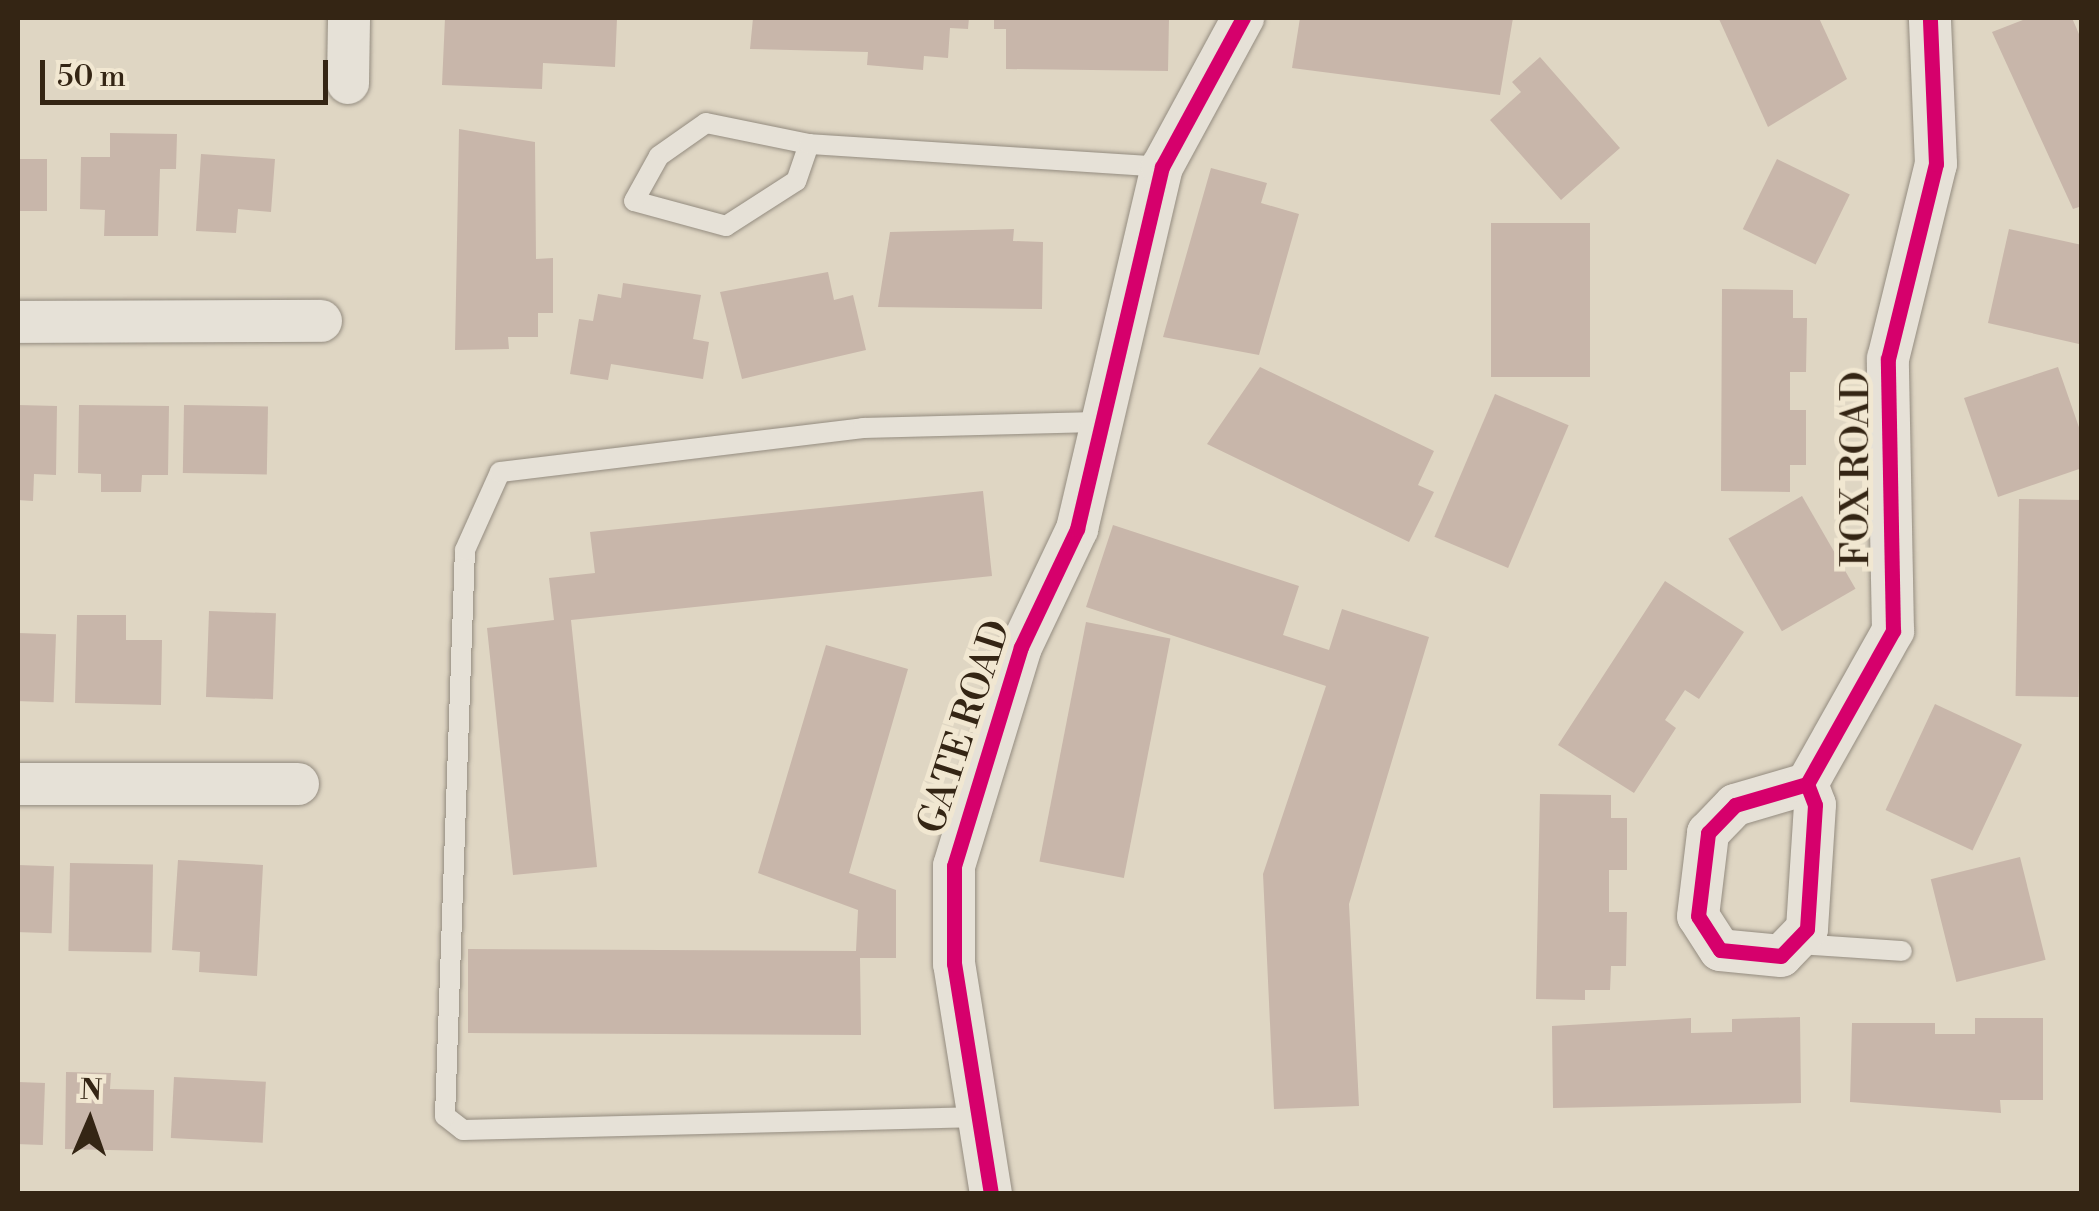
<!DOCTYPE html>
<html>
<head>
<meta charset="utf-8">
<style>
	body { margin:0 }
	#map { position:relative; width:2099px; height:1211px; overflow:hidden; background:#dfd6c3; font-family:"Libre Bodoni",serif }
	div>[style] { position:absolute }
	.building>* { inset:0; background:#c8b6aa; transform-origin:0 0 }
	.roads { filter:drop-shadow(0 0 2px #948c80) drop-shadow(0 0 2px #948c80) }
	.service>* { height:20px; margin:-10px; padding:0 10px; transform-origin:10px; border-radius:10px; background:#e6e1d7 }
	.minor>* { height:42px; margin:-21px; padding:0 21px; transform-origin:21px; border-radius:21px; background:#e6e1d7 }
	.cycleway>* { height:15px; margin:-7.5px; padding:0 7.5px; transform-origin:7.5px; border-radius:7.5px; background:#d6006c }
	span { translate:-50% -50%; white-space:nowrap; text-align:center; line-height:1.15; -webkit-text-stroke:10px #f1e7d1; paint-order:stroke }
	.street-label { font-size:38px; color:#342514 }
	.frame { position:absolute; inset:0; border:20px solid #342514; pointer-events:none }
	.north { position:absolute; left:40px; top:1071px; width:100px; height:100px; -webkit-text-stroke:8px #f1e7d1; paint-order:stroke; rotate:2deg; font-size:28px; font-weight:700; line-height:40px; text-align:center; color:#342514 }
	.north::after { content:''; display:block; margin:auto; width:35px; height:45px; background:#342514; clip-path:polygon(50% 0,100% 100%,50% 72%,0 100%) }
	.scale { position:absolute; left:40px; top:60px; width:288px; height:45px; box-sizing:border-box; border:5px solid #342514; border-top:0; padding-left:12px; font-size:30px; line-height:35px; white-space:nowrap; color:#342514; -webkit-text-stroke:8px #f1e7d1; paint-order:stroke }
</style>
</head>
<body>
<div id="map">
	<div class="building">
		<div style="clip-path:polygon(445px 18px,617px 18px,615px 67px,543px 63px,542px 89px,442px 85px)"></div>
		<div style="clip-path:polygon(753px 18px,969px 18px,968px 29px,950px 28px,948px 58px,924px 56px,923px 70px,867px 65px,868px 52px,750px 49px)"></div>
		<div style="clip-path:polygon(994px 18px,1169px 18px,1168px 71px,1006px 69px,1006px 29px,994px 29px)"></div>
		<div style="clip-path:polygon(1300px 18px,1513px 18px,1500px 95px,1292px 68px)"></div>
		<div style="clip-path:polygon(1819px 18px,1847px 79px,1768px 127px,1719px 19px)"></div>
		<div style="clip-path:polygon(2028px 18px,2072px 18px,2082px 41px,2082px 206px,2073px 209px,1992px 32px)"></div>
		<div style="clip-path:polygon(1540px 57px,1620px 148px,1561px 200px,1490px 120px,1521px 92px,1512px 82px)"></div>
		<div style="clip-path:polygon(459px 129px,535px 142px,536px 259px,553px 258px,553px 313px,538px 313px,538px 337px,508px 337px,509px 349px,455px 350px)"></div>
		<div style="clip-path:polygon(110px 133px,177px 134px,176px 169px,160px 169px,158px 236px,104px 236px,105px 210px,80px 209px,81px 157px,110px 157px)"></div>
		<div style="clip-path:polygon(201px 154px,275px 159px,271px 212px,238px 209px,236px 233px,196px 231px)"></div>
		<div style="left:18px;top:159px;width:29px;height:52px"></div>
		<div style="left:1777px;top:159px;width:81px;height:78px;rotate:26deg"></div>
		<div style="clip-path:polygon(1211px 168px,1267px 183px,1261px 203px,1299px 214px,1259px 355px,1163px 337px)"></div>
		<div style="left:1491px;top:223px;width:99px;height:154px"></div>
		<div style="clip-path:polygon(1014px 229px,1013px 241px,1043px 242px,1042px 309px,878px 307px,890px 232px)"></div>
		<div style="clip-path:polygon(2009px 229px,2082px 245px,2079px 344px,1988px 323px)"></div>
		<div style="clip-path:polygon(828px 272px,834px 300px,853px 295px,866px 350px,742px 379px,720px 292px)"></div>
		<div style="clip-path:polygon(623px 283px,701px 295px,693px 339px,709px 342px,703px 379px,611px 364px,608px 380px,570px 374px,579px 319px,593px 321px,598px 294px,621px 298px)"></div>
		<div style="clip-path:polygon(1722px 289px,1793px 290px,1793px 318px,1807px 318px,1806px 372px,1790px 372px,1790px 410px,1806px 410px,1806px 465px,1790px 465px,1790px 492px,1721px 491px)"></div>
		<div style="clip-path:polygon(1260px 367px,1434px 451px,1418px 485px,1434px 492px,1409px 542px,1207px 444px)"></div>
		<div style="clip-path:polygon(2058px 367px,2082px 436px,2082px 468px,1998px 497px,1964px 398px)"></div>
		<div style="left:1495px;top:394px;width:80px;height:155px;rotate:23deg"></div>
		<div style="clip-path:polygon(18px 405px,57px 406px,56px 475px,34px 474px,33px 501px,18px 500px)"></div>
		<div style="clip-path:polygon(79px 405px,169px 406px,168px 475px,142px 475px,141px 492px,101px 492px,101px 474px,78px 473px)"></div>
		<div style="left:184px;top:405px;width:84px;height:68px;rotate:1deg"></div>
		<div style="clip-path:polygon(983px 491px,992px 576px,571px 620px,597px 867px,513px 875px,487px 628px,554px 620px,549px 578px,595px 573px,590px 532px)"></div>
		<div style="left:1802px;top:496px;width:107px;height:85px;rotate:60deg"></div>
		<div style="left:2019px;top:499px;width:63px;height:197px;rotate:1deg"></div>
		<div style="clip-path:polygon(1113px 525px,1299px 586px,1283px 635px,1329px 650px,1342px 609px,1429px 637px,1349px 904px,1359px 1106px,1274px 1109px,1263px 874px,1326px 686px,1086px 607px)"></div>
		<div style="clip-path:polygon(1665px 581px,1744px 632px,1699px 699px,1685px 690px,1665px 720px,1676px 728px,1634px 793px,1558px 745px)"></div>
		<div style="left:209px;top:611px;width:67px;height:86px;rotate:2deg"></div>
		<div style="clip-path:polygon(77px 615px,126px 615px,126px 640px,162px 640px,161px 705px,75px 703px)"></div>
		<div style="left:1086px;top:622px;width:86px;height:244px;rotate:11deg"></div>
		<div style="left:18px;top:633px;width:38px;height:68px;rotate:2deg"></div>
		<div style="clip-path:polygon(826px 645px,908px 669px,849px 873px,896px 890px,896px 958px,860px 958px,861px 1035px,468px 1033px,468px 949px,856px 951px,858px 910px,758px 873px)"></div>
		<div style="left:1935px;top:704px;width:96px;height:117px;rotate:25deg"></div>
		<div style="clip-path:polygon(1540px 794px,1611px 795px,1611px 818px,1627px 818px,1627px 870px,1609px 870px,1609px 912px,1627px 912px,1626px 966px,1611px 966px,1610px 990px,1585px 990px,1585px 1000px,1536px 999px)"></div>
		<div style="left:2020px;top:857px;width:106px;height:92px;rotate:76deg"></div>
		<div style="clip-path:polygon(178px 860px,263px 865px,257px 976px,199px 972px,200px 952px,172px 950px)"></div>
		<div style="left:70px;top:863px;width:83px;height:88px;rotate:1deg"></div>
		<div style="left:18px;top:865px;width:36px;height:67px;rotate:2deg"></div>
		<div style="clip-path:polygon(1800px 1017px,1801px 1103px,1553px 1108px,1552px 1026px,1691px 1018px,1691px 1033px,1732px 1032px,1732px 1019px)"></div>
		<div style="clip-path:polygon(1975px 1018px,2043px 1018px,2043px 1100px,2000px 1100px,2001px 1113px,1850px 1102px,1852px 1023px,1935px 1023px,1935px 1034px,1975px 1034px)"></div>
		<div style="clip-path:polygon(66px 1072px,111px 1073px,110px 1089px,154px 1090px,153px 1151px,65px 1149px)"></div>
		<div style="left:174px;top:1077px;width:92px;height:61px;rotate:3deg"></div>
		<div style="left:18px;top:1082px;width:27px;height:62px;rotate:2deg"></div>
	</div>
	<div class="roads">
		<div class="service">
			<div style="left:809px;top:144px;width:39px;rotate:109deg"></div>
			<div style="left:796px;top:181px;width:83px;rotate:147.3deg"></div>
			<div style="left:726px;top:226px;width:95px;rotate:-164.8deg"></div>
			<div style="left:634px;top:201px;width:51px;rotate:-60.9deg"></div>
			<div style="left:659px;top:156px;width:57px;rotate:-35.1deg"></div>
			<div style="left:706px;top:123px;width:105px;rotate:11.5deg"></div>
			<div style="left:809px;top:144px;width:354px;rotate:3.7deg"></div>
			<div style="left:1797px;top:944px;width:105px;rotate:3.8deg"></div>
			<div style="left:983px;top:1117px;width:520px;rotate:178.57deg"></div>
			<div style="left:463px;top:1130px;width:23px;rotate:-142deg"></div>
			<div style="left:445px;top:1116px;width:566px;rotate:-87.98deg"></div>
			<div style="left:465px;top:550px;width:85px;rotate:-65.8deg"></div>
			<div style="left:500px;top:472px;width:366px;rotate:-6.9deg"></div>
			<div style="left:863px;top:428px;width:233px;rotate:-1.5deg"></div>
		</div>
		<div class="minor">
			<div style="left:348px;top:83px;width:65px;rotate:-89.1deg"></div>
			<div style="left:18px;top:322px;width:303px;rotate:-0.2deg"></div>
			<div style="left:18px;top:784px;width:280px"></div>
			<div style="left:1807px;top:784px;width:22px;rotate:69deg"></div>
			<div style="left:1815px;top:805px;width:124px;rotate:93.7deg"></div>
			<div style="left:1807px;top:929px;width:37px;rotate:134deg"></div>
			<div style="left:1781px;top:956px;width:61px;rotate:-174.4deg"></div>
			<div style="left:1720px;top:950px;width:40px;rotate:-122.9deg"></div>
			<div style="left:1698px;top:916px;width:84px;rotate:-83.1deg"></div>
			<div style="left:1708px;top:833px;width:39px;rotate:-46deg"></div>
			<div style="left:1735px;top:805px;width:75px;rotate:-16.3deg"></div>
			<div style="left:1807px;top:784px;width:176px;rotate:-60.7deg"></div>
			<div style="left:1893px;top:631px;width:272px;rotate:-91.1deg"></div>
			<div style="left:1888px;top:359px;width:201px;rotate:-76.2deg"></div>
			<div style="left:1936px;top:164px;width:146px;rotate:-92.4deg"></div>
			<div style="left:991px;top:1194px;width:233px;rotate:-99.1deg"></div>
			<div style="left:954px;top:964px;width:98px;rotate:-90deg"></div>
			<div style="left:954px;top:866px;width:229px;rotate:-73deg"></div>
			<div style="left:1021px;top:647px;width:131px;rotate:-64.6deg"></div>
			<div style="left:1077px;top:529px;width:372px;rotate:-76.8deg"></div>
			<div style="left:1162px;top:167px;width:170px;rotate:-61.5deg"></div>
		</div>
	</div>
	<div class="cycleway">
		<div style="left:1807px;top:784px;width:22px;rotate:69deg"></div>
		<div style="left:1815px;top:805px;width:124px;rotate:93.7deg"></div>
		<div style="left:1807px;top:929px;width:37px;rotate:134deg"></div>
		<div style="left:1781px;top:956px;width:61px;rotate:-174.4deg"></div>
		<div style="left:1720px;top:950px;width:40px;rotate:-122.9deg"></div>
		<div style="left:1698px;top:916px;width:84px;rotate:-83.1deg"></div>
		<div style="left:1708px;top:833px;width:39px;rotate:-46deg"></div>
		<div style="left:1735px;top:805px;width:75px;rotate:-16.3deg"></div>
		<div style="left:1807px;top:784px;width:176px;rotate:-60.7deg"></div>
		<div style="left:1893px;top:631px;width:272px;rotate:-91.1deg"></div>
		<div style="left:1888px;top:359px;width:201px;rotate:-76.2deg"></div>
		<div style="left:1936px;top:164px;width:146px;rotate:-92.4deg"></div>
		<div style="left:991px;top:1194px;width:233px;rotate:-99.1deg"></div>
		<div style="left:954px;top:964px;width:98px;rotate:-90deg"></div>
		<div style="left:954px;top:866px;width:229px;rotate:-73deg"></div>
		<div style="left:1021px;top:647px;width:131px;rotate:-64.6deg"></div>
		<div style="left:1077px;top:529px;width:372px;rotate:-76.8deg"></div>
		<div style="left:1162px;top:167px;width:170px;rotate:-61.5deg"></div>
	</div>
	<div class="street-label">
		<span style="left:1857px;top:469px;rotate:-90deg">FOX ROAD</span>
		<span style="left:965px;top:727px;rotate:-72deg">GATE ROAD</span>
	</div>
	<div class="frame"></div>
	<div class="north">N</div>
	<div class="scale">50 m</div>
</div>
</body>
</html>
